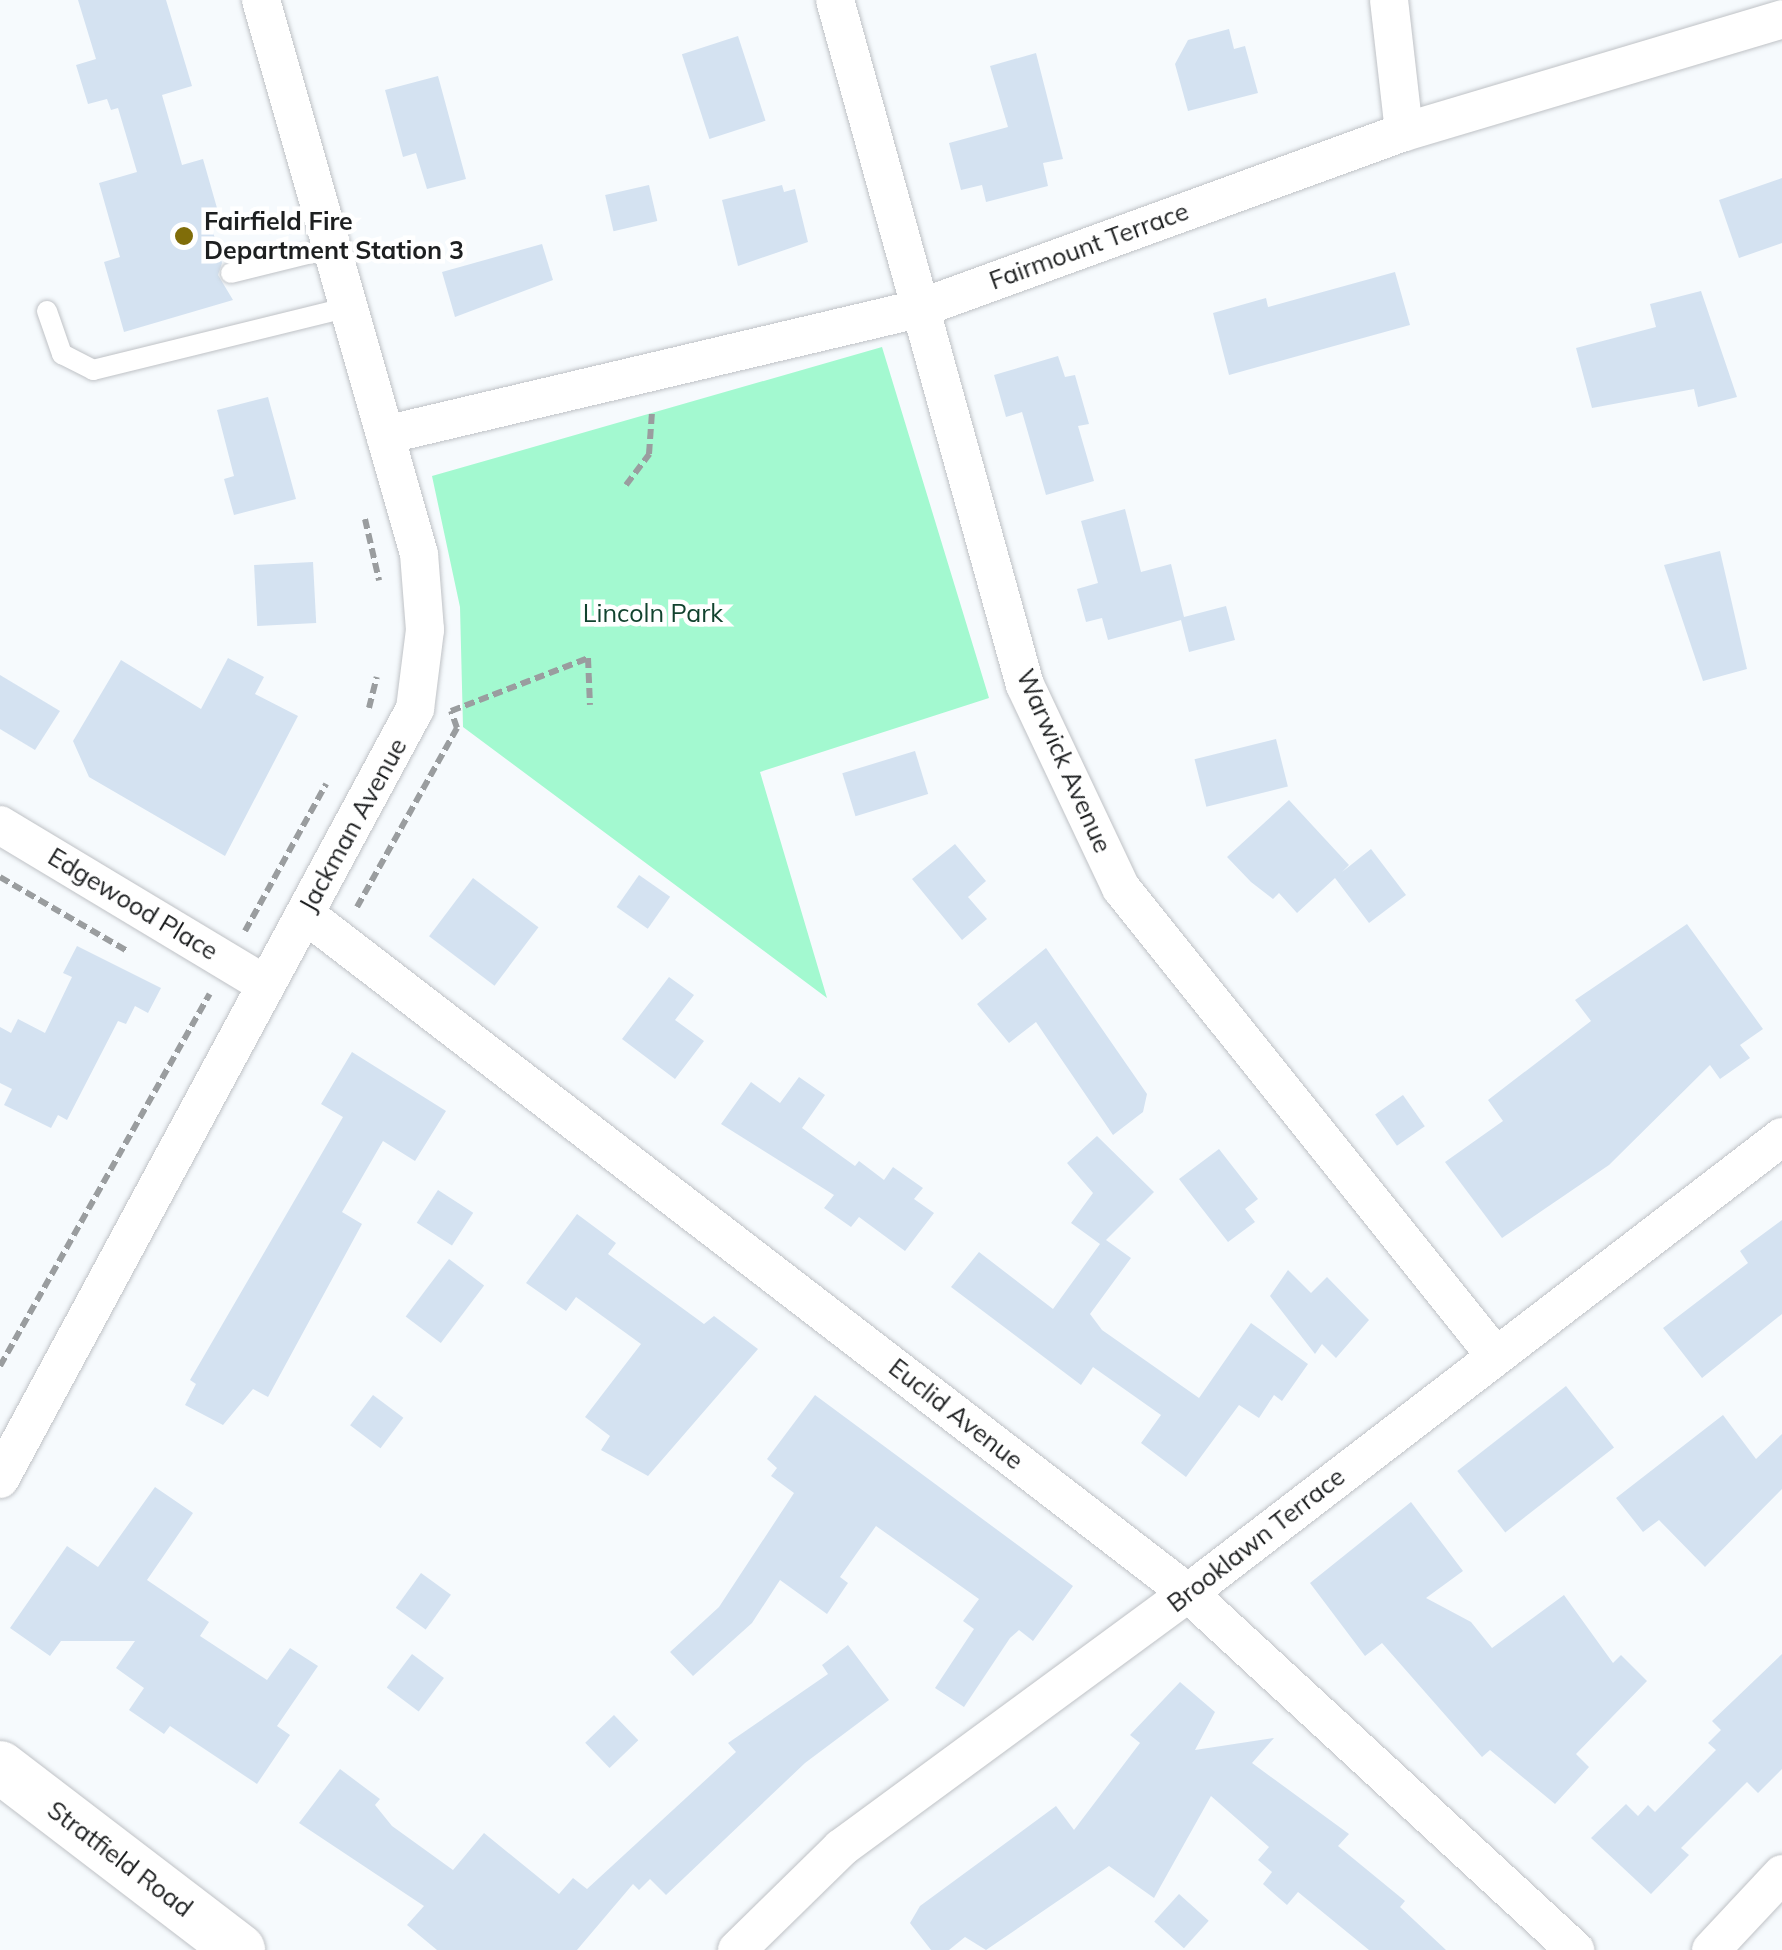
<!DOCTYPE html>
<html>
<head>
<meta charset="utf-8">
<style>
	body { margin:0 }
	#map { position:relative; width:1782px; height:1950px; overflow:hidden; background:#f6fafd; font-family:Mulish,sans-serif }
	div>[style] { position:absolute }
	.green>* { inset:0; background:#a3f9d0 }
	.building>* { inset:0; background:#d4e2f1; transform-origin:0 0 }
	.path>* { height:6px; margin-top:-3px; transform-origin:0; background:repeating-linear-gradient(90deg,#9a9d9f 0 10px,transparent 0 15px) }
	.roads { filter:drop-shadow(0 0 2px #bfc2c6) drop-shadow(0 0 2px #bfc2c6) }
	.lane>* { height:20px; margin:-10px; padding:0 10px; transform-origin:10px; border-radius:10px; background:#fff }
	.street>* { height:38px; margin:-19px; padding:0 19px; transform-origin:19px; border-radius:19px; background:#fff }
	.secondary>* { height:52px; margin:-26px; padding:0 26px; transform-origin:26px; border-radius:26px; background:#fff }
	.dots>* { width:28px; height:28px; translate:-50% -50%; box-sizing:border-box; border:5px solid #fff; border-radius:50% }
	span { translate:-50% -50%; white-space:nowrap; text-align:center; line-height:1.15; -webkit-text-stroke:9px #fff; paint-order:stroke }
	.poi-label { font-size:25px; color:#1d1f20; font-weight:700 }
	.left { translate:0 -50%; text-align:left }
	.street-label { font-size:25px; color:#1d1f20 }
	.park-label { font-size:25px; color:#12432f }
</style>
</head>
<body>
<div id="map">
	<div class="green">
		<div style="clip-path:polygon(882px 347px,989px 698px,760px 772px,827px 998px,463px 727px,460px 607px,432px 476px)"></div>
	</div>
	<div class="building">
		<div style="clip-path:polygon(78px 0,166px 0,192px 86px,162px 95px,182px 165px,203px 159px,217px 208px,207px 211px,222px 263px,218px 275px,233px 300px,124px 332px,104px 262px,120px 257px,99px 183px,137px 172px,118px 108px,111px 110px,107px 99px,88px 104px,76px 65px,96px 59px)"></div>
		<div style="clip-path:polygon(1229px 29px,1234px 49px,1245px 46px,1258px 93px,1188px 111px,1175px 64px,1188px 40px)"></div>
		<div style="left:738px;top:36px;width:89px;height:59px;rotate:72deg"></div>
		<div style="clip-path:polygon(1036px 53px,1063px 159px,1043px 163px,1048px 186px,986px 202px,982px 185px,961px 190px,949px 143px,1008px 127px,990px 66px)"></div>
		<div style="clip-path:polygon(438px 76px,466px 179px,427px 189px,416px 153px,403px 157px,385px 90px)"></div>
		<div style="clip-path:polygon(1782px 178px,1782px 243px,1739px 258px,1719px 200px)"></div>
		<div style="left:649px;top:185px;width:37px;height:45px;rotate:77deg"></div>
		<div style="clip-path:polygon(782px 185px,784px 192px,795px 189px,808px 242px,738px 266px,722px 200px)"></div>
		<div style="clip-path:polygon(542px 244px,553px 280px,455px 317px,442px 272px)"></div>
		<div style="clip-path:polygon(1395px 272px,1410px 325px,1229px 375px,1213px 313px,1266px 298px,1268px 307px)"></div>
		<div style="clip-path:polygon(1701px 291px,1737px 397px,1698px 407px,1694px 389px,1592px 408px,1576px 348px,1656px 327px,1650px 304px)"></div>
		<div style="clip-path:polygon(1058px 356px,1065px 377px,1075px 375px,1089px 424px,1078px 426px,1094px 481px,1046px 495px,1022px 412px,1006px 417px,994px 375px)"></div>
		<div style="clip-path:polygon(268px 397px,296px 499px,234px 515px,224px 479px,234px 476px,217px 410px)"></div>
		<div style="clip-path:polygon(1125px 509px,1141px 572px,1171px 564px,1184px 617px,1226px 606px,1235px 640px,1189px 652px,1181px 620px,1108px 640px,1102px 618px,1086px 622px,1077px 589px,1098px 583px,1081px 521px)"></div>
		<div style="clip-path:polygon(1720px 551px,1747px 669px,1703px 681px,1664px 565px)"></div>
		<div style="left:313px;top:562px;width:61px;height:59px;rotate:87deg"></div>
		<div style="clip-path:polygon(228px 658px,264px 677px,255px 694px,298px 716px,225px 856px,89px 777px,73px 741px,121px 660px,201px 709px)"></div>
		<div style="clip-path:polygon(0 675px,60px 711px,35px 750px,0 729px)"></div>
		<div style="left:1276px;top:739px;width:49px;height:84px;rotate:76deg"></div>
		<div style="left:915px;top:751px;width:45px;height:76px;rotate:73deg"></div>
		<div style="clip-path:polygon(1289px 800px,1349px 865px,1342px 872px,1371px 849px,1406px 895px,1369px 923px,1335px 878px,1297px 913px,1279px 893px,1273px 899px,1251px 882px,1227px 857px)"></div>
		<div style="clip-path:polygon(955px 844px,986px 881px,968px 897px,987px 919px,962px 940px,912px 879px)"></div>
		<div style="left:639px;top:875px;width:38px;height:39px;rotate:35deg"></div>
		<div style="left:473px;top:878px;width:82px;height:73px;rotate:37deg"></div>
		<div style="clip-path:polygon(1687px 924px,1763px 1029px,1740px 1045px,1750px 1058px,1720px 1079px,1710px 1065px,1609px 1165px,1502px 1238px,1445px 1162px,1503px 1121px,1488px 1100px,1591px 1021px,1575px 1000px)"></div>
		<div style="clip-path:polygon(77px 946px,161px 988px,148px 1013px,135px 1006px,126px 1024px,118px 1021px,67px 1120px,58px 1115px,51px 1128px,4px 1105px,12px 1089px,0 1083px,0 1027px,11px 1033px,18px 1019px,45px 1033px,72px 977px,63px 973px)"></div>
		<div style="clip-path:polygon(1046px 948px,1147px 1094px,1143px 1112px,1113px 1135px,1036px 1022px,1009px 1043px,977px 1004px)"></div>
		<div style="clip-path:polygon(669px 977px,694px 995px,675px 1020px,704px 1041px,675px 1079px,622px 1039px)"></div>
		<div style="clip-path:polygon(352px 1052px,446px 1111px,415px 1161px,383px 1141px,342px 1212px,362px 1224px,268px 1397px,253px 1389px,223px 1425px,185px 1405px,196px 1384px,190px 1380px,343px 1117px,321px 1104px)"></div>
		<div style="clip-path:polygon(799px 1077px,825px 1095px,802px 1128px,855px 1166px,859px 1161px,884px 1180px,893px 1167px,923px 1188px,914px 1199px,934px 1213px,905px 1251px,859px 1217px,851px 1227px,824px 1208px,834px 1195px,721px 1124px,751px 1082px,780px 1103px)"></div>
		<div style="left:1403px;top:1095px;width:38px;height:34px;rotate:55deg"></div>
		<div style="clip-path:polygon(1097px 1136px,1154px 1192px,1106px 1240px,1131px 1258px,1090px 1314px,1102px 1330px,1199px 1398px,1251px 1323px,1308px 1364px,1282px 1401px,1274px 1395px,1259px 1418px,1239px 1405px,1186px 1477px,1141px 1443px,1161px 1415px,1093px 1367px,1081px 1385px,951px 1287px,979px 1252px,1053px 1309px,1100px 1244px,1071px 1223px,1093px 1193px,1067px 1163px)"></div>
		<div style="clip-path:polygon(1219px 1149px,1258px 1199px,1245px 1209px,1255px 1222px,1228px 1242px,1179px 1179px)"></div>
		<div style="left:438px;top:1190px;width:42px;height:39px;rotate:33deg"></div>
		<div style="clip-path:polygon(577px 1214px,616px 1243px,608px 1254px,704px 1324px,714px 1316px,758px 1349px,648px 1476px,601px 1450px,610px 1436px,585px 1417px,641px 1344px,576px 1297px,566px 1311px,526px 1283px)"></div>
		<div style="clip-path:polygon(1782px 1220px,1782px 1314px,1702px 1378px,1663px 1328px,1748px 1263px,1740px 1251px)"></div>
		<div style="left:449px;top:1259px;width:44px;height:72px;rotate:37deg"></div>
		<div style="clip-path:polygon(1288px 1270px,1311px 1293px,1327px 1277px,1369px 1320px,1336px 1358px,1322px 1344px,1315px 1354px,1270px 1296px)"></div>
		<div style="left:1566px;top:1386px;width:78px;height:138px;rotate:52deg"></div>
		<div style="left:373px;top:1395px;width:38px;height:38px;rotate:37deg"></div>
		<div style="clip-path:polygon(815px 1395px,1073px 1586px,1033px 1641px,1019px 1630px,1010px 1638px,964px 1707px,935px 1688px,974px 1629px,963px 1621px,979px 1599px,876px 1526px,840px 1577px,848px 1583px,827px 1614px,780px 1580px,752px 1623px,693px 1676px,670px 1652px,719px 1607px,794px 1493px,771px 1476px,777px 1468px,767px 1459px)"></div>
		<div style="clip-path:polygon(1723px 1415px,1756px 1459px,1782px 1434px,1782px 1489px,1705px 1567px,1659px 1520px,1643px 1532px,1616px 1498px)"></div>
		<div style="clip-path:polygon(155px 1487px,193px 1513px,147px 1580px,209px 1622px,200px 1636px,267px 1680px,290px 1648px,318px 1666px,277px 1726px,290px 1735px,257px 1784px,170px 1726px,164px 1734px,129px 1710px,144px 1688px,116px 1668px,135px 1641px,61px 1641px,50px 1656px,10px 1628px,67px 1546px,98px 1567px)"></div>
		<div style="clip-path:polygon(1411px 1502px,1463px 1571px,1426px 1598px,1471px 1622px,1492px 1648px,1564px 1595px,1613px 1663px,1621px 1655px,1647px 1681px,1576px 1754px,1589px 1767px,1555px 1804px,1490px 1750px,1482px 1757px,1382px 1643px,1365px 1656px,1310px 1583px)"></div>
		<div style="left:421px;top:1573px;width:37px;height:43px;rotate:36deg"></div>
		<div style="clip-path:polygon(848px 1645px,889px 1700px,805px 1763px,666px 1895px,650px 1879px,639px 1890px,633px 1884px,577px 1950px,437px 1950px,407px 1925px,424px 1906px,299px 1823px,340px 1769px,380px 1799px,375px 1805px,392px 1826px,453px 1870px,484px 1833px,559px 1894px,573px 1878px,587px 1889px,736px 1752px,728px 1743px,828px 1674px,822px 1665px)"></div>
		<div style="left:412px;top:1654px;width:40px;height:42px;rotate:37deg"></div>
		<div style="clip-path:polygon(1782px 1654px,1782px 1769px,1758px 1793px,1747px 1782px,1681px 1848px,1689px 1855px,1651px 1894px,1591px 1838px,1626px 1804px,1638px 1816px,1648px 1805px,1655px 1812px,1716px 1750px,1708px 1743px,1721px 1730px,1712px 1721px)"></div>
		<div style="clip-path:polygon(1180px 1682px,1215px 1712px,1195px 1750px,1274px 1738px,1252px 1763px,1349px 1834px,1338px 1846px,1405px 1901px,1400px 1907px,1446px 1950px,1369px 1950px,1298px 1892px,1287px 1905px,1263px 1884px,1272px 1872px,1258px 1860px,1269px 1847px,1211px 1796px,1154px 1898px,1109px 1866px,986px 1950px,965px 1937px,949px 1950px,931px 1950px,910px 1923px,920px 1906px,1056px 1806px,1074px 1830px,1140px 1743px,1130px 1735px)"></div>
		<div style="left:614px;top:1715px;width:35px;height:40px;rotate:46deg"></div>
		<div style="left:1179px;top:1894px;width:40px;height:37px;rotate:42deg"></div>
	</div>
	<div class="path">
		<div style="left:626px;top:485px;width:39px;rotate:-53deg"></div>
		<div style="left:649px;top:454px;width:42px;rotate:-85.9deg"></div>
		<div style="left:365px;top:519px;width:63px;rotate:77.1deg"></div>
		<div style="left:369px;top:708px;width:32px;rotate:-76deg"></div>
		<div style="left:0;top:877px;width:149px;rotate:30.2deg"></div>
		<div style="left:357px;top:907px;width:205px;rotate:-60.8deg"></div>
		<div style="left:457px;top:728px;width:18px;rotate:-109deg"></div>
		<div style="left:451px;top:711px;width:147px;rotate:-21.1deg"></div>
		<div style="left:588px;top:658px;width:47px;rotate:87.6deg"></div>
		<div style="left:245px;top:931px;width:168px;rotate:-61.1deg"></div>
		<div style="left:0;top:1366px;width:427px;rotate:-60.6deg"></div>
	</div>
	<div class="roads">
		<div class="lane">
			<div style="left:231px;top:273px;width:104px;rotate:-13.9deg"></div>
			<div style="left:47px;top:311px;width:46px;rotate:70.8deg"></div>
			<div style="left:62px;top:354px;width:35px;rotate:27deg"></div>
			<div style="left:93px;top:370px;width:264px;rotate:-13.8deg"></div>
		</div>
		<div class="street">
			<div style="left:835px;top:0;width:711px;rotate:74.5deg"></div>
			<div style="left:1025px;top:685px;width:225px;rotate:64.7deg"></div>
			<div style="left:1121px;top:888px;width:597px;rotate:51.33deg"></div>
			<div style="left:1389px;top:0;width:133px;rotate:83.5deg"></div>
			<div style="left:385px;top:435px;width:548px;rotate:-13.3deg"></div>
			<div style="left:918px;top:309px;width:517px;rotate:-20.01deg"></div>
			<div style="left:1404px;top:132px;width:395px;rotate:-16.6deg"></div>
			<div style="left:0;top:825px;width:309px;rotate:31deg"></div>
			<div style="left:305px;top:914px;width:1114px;rotate:37.56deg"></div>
			<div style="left:1188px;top:1593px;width:527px;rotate:42.69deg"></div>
			<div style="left:0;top:1479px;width:875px;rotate:-61.68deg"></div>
			<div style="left:415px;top:709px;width:80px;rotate:-82.8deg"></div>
			<div style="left:425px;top:630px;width:76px;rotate:-94.5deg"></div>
			<div style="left:419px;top:554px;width:576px;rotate:-105.92deg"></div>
			<div style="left:737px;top:1950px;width:146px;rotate:-44.4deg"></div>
			<div style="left:841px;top:1848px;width:431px;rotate:-36.3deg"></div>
			<div style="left:1188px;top:1593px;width:749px;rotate:-37.51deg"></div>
			<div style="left:1711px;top:1950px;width:104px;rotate:-46.9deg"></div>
		</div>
		<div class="secondary">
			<div style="left:0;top:1767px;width:301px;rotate:37.4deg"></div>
		</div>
	</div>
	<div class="dots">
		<div style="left:184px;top:236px;background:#806d09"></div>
	</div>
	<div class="poi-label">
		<span class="left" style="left:204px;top:236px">Fairfield Fire<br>Department Station 3</span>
	</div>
	<div class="street-label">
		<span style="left:1089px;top:246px;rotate:-20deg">Fairmount Terrace</span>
		<span style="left:1064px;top:761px;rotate:66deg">Warwick Avenue</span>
		<span style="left:353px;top:825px;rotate:-61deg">Jackman Avenue</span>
		<span style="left:133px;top:904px;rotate:31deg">Edgewood Place</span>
		<span style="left:956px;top:1414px;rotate:38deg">Euclid Avenue</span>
		<span style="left:1256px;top:1540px;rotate:-38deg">Brooklawn Terrace</span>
		<span style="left:120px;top:1859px;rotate:37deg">Stratfield Road</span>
	</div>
	<div class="park-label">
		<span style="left:653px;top:613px">Lincoln Park</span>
	</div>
</div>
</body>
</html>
